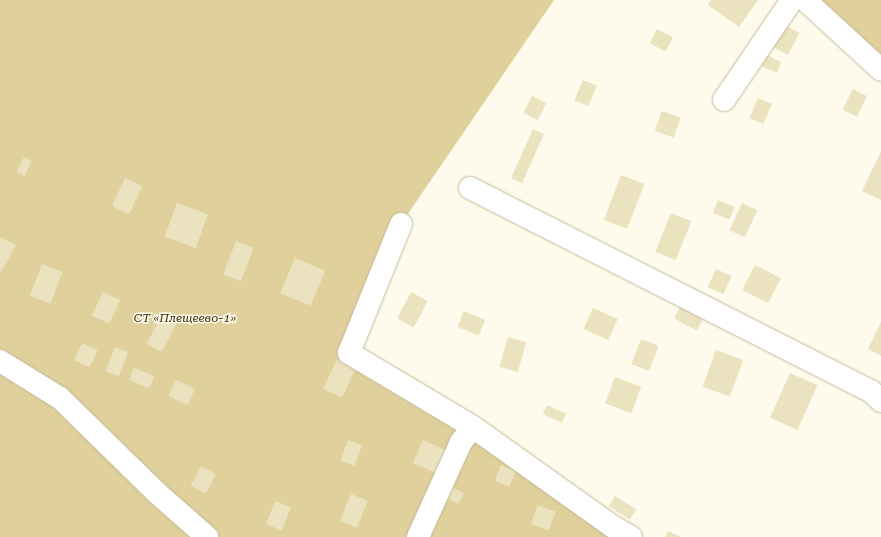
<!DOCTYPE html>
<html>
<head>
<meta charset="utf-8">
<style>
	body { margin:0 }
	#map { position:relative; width:881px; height:537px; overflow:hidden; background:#fefbed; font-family:"Roboto Serif",serif }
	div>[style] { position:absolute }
	.green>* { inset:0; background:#dfd09c }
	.building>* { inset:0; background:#ebe2c0; transform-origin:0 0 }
	.roads { filter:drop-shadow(0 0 1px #c3ba99) drop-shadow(0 0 1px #c3ba99) }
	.minor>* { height:22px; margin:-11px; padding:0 11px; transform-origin:11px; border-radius:11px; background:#fff }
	span { translate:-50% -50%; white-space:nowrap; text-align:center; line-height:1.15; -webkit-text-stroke:3px #fefbed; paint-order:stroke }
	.park-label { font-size:12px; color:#342900; font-style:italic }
</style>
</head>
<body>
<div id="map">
	<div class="green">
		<div style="clip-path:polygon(0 0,554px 0,401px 224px,349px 353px,631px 537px,0 537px)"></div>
		<div style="clip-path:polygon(805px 0,881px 0,881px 70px)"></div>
	</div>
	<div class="building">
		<div style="clip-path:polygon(711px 0,758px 0,739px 27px,708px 5px)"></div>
		<div style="left:781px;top:23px;width:21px;height:25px;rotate:28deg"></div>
		<div style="left:657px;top:29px;width:18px;height:16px;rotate:27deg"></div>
		<div style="clip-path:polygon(765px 54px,781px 62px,777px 73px,761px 66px)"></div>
		<div style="left:583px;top:80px;width:15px;height:22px;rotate:23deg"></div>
		<div style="left:853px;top:89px;width:16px;height:23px;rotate:27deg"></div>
		<div style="left:532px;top:96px;width:16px;height:19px;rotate:27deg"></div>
		<div style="left:758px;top:98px;width:15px;height:22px;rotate:23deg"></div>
		<div style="left:662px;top:111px;width:20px;height:21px;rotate:20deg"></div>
		<div style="left:533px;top:129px;width:12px;height:54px;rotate:24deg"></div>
		<div style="clip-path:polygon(881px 151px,881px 200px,862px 191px)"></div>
		<div style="left:24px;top:157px;width:9px;height:17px;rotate:27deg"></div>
		<div style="left:621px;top:175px;width:25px;height:48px;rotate:21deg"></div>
		<div style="left:125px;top:178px;width:19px;height:31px;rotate:25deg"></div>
		<div style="left:718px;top:200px;width:18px;height:14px;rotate:22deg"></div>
		<div style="left:177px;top:203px;width:33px;height:36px;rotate:20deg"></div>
		<div style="left:742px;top:203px;width:17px;height:30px;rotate:25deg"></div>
		<div style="left:671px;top:213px;width:22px;height:42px;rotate:22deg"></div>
		<div style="clip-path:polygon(0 237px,16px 245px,0 274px)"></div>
		<div style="left:236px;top:241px;width:19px;height:36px;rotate:21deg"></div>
		<div style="left:295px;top:258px;width:33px;height:38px;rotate:23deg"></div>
		<div style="left:42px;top:264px;width:22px;height:34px;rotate:21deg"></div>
		<div style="left:755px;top:265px;width:29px;height:28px;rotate:27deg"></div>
		<div style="left:716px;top:269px;width:17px;height:20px;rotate:24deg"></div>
		<div style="left:103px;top:292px;width:19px;height:26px;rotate:25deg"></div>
		<div style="left:411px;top:292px;width:19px;height:30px;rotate:28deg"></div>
		<div style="left:680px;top:307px;width:26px;height:13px;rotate:28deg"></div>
		<div style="left:593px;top:308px;width:27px;height:23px;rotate:24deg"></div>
		<div style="left:164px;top:311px;width:17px;height:37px;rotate:28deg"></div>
		<div style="left:464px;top:311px;width:23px;height:17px;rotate:23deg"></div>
		<div style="clip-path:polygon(881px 322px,881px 356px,868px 349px)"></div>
		<div style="left:508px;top:337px;width:19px;height:31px;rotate:16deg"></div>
		<div style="left:641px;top:339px;width:19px;height:27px;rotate:21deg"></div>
		<div style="left:82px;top:343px;width:17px;height:19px;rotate:24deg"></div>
		<div style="left:115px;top:347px;width:14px;height:26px;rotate:21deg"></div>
		<div style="left:716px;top:350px;width:29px;height:39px;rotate:20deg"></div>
		<div style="left:337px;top:359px;width:21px;height:33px;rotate:25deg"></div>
		<div style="left:134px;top:368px;width:22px;height:13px;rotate:22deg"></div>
		<div style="left:790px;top:373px;width:30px;height:49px;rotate:24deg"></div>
		<div style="left:615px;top:377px;width:28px;height:28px;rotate:21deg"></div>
		<div style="left:176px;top:380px;width:21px;height:18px;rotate:25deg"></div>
		<div style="left:547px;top:405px;width:21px;height:10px;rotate:25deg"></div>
		<div style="left:348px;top:440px;width:15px;height:22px;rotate:20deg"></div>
		<div style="left:423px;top:440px;width:27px;height:25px;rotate:24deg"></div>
		<div style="left:501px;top:465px;width:16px;height:17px;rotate:22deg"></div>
		<div style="left:201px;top:466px;width:17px;height:22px;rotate:28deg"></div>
		<div style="left:451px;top:487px;width:14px;height:12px;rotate:25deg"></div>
		<div style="left:351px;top:494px;width:18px;height:29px;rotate:22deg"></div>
		<div style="left:615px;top:496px;width:25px;height:12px;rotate:32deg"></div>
		<div style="left:275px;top:501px;width:17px;height:25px;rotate:21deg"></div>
		<div style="left:538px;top:505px;width:19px;height:20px;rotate:21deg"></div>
		<div style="clip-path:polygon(668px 531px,681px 537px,665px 537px)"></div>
	</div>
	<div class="roads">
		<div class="minor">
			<div style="left:805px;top:0;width:103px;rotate:42.6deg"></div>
			<div style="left:724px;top:100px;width:121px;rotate:-55.8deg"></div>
			<div style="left:470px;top:188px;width:449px;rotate:26.9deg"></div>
			<div style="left:871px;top:391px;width:14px;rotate:45deg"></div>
			<div style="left:401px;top:224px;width:139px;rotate:112deg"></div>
			<div style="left:349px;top:353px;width:144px;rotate:30.8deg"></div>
			<div style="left:473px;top:427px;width:171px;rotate:35.5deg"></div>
			<div style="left:612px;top:526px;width:22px;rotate:30deg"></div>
			<div style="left:0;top:361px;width:70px;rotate:31.7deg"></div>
			<div style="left:60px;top:398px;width:136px;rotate:44.4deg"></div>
			<div style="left:157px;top:493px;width:67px;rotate:41.3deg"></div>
			<div style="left:418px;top:537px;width:104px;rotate:-65.6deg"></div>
			<div style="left:461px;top:442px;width:19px;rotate:-51deg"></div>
		</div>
	</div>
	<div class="park-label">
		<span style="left:185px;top:319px">СТ «Плещеево-1»</span>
	</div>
</div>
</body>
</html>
